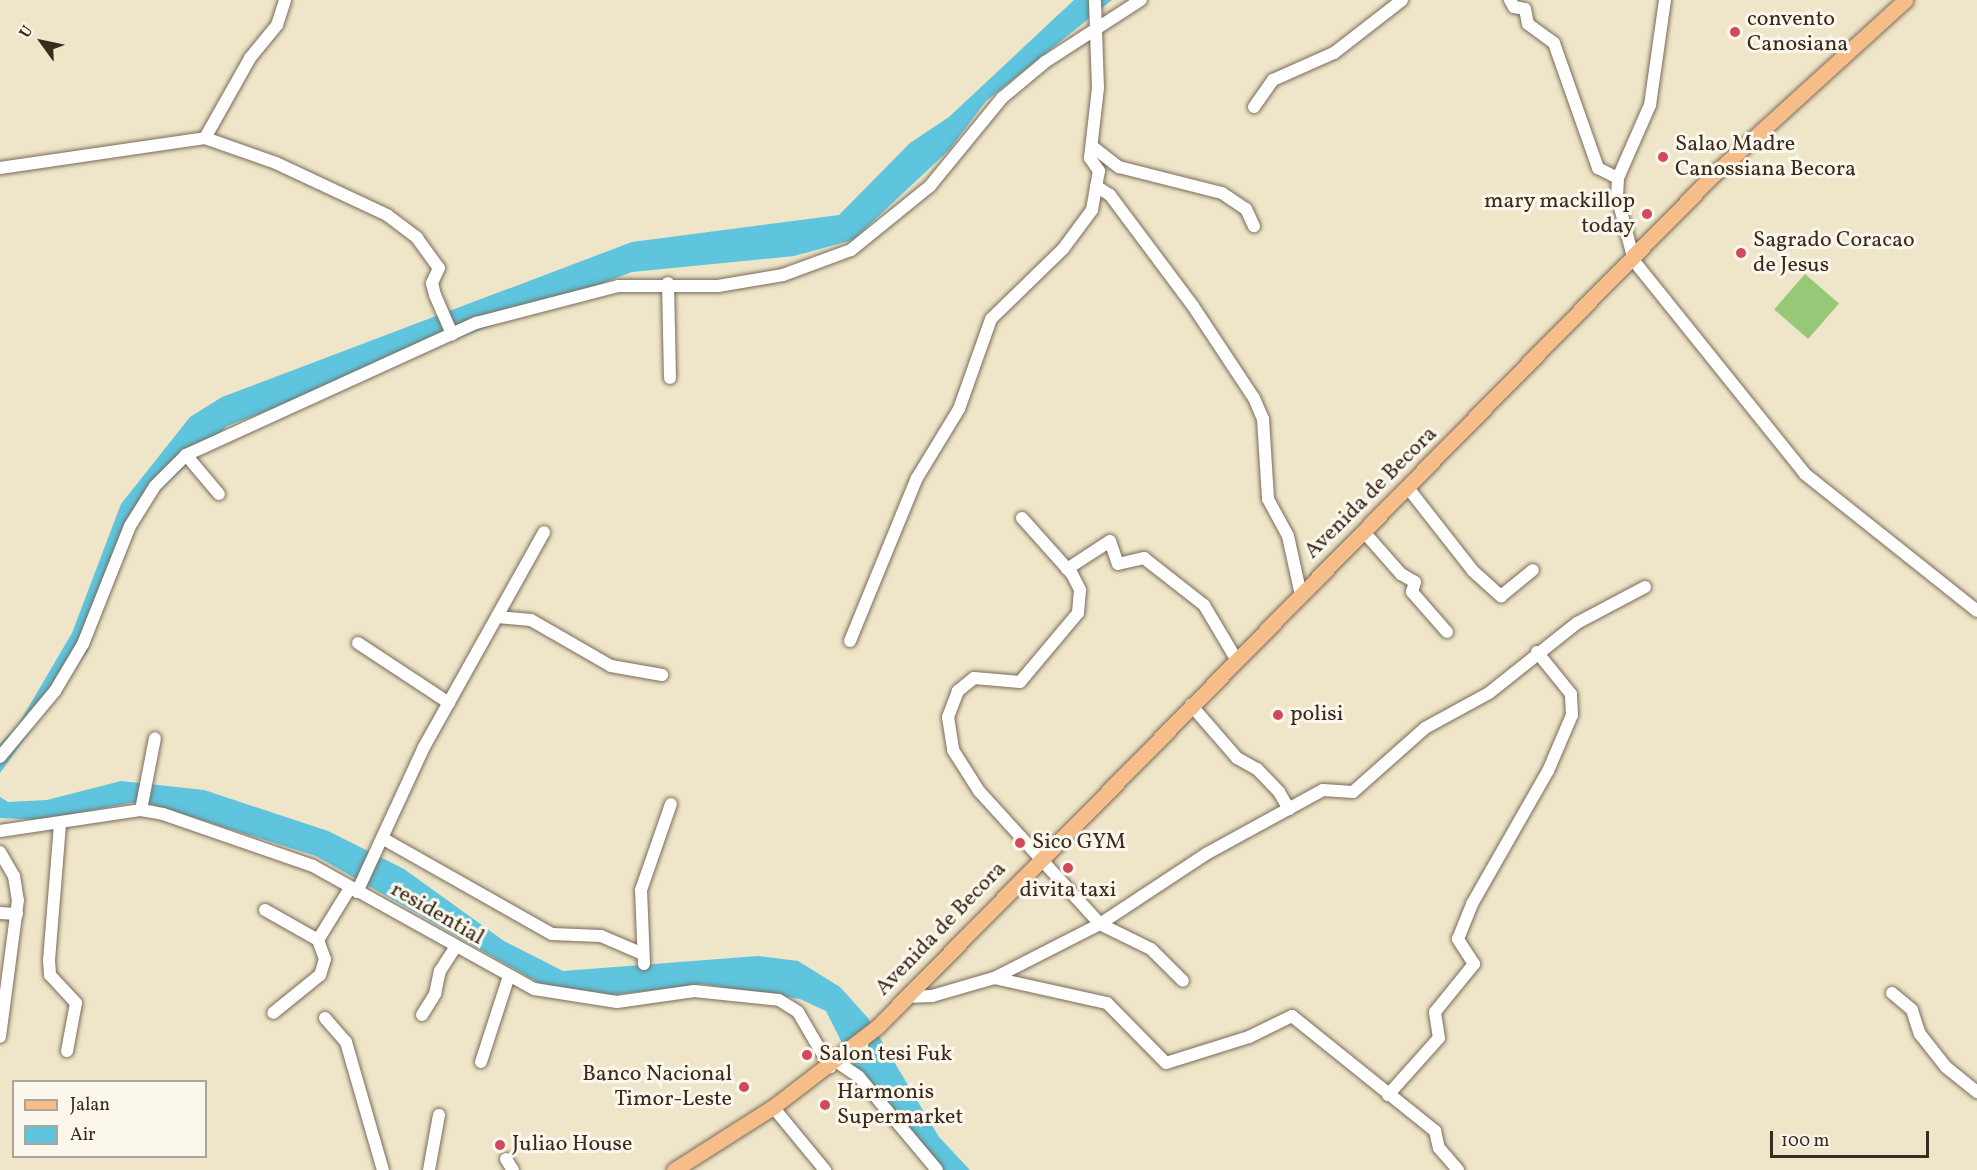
<!DOCTYPE html>
<html>
<head>
<meta charset="utf-8">
<style>
	body { margin:0 }
	#map { position:relative; width:1977px; height:1170px; overflow:hidden; background:#efe5c8; font-family:Vollkorn,serif }
	div>[style] { position:absolute }
	.green>* { inset:0; background:#97c878; transform-origin:0 0 }
	.water>* { inset:0; background:#5fc4dd }
	.roads { filter:drop-shadow(0 0 2px #7a6b5a) drop-shadow(0 0 2px #7a6b5a) }
	.minor>* { height:12px; margin:-6px; padding:0 6px; transform-origin:6px; border-radius:6px; background:#fff }
	.major>* { height:15px; margin:-7.5px; padding:0 7.5px; transform-origin:7.5px; border-radius:7.5px; background:#f7bd88 }
	.dots>* { width:16px; height:16px; translate:-50% -50%; box-sizing:border-box; border:3px solid #fbf7ec; border-radius:50% }
	span { translate:-50% -50%; white-space:nowrap; text-align:center; line-height:1.15; -webkit-text-stroke:6px #fbf7ec; paint-order:stroke }
	.poi-label { font-size:22px; color:#3b2a1e }
	.left { translate:0 -50%; text-align:left }
	.right { translate:-100% -50%; text-align:right }
	.street-label { font-size:22px; color:#3b2a1e }
	.legend { position:absolute; left:12px; top:1080px; width:195px; height:78px; box-sizing:border-box; background:#fbf7ec; border:2px solid #aea59a; margin:0; padding:8px 10px; list-style:none; font-size:18px; color:#3b2a1e }
	.legend li { display:flex; align-items:center; gap:12px; height:30px }
	.legend b { width:30px; border:2px solid #aea59a }
	.north { position:absolute; left:12px; top:12px; width:60px; height:60px; -webkit-text-stroke:4px #fbf7ec; paint-order:stroke; rotate:303deg; font-size:16px; font-weight:700; line-height:24px; text-align:center; color:#3b2a1e }
	.north::after { content:''; display:block; margin:auto; width:21px; height:27px; background:#3b2a1e; clip-path:polygon(50% 0,100% 100%,50% 72%,0 100%) }
	.scale { position:absolute; left:1770px; top:1131px; width:159px; height:27px; box-sizing:border-box; border:3px solid #3b2a1e; border-top:0; padding-left:8px; font-size:18px; line-height:21px; white-space:nowrap; color:#3b2a1e; -webkit-text-stroke:4px #fbf7ec; paint-order:stroke }
</style>
</head>
<body>
<div id="map">
	<div class="green">
		<div style="left:1805px;top:274px;width:45px;height:47px;rotate:41deg"></div>
	</div>
	<div class="water">
		<div style="clip-path:polygon(1074px 0,1112px 0,986px 101px,949px 150px,853px 240px,794px 256px,632px 272px,227px 426px,145px 505px,106px 587px,88px 651px,0 773px,0 744px,18px 725px,72px 633px,121px 504px,190px 417px,222px 397px,632px 242px,839px 215px,910px 143px,949px 117px)"></div>
		<div style="clip-path:polygon(121px 781px,204px 790px,328px 831px,404px 869px,504px 941px,563px 971px,758px 956px,798px 961px,840px 987px,868px 1018px,939px 1137px,970px 1170px,943px 1170px,853px 1065px,826px 1011px,800px 999px,702px 984px,596px 997px,539px 983px,316px 856px,141px 801px,40px 820px,0 818px,0 797px,8px 802px,47px 800px)"></div>
	</div>
	<div class="roads">
		<div class="minor">
			<div style="left:1510px;top:0;width:8px;rotate:60deg"></div>
			<div style="left:1514px;top:7px;width:11px;rotate:10deg"></div>
			<div style="left:1525px;top:9px;width:15px;rotate:79deg"></div>
			<div style="left:1528px;top:24px;width:32px;rotate:36deg"></div>
			<div style="left:1554px;top:43px;width:133px;rotate:70.6deg"></div>
			<div style="left:1598px;top:168px;width:22px;rotate:27deg"></div>
			<div style="left:1665px;top:0;width:106px;rotate:98.1deg"></div>
			<div style="left:1650px;top:105px;width:80px;rotate:113.7deg"></div>
			<div style="left:1618px;top:178px;width:18px;rotate:93deg"></div>
			<div style="left:1617px;top:196px;width:67px;rotate:75.3deg"></div>
			<div style="left:1634px;top:261px;width:273px;rotate:51.2deg"></div>
			<div style="left:1805px;top:474px;width:220px;rotate:38.5deg"></div>
			<div style="left:1254px;top:107px;width:33px;rotate:-55deg"></div>
			<div style="left:1273px;top:80px;width:67px;rotate:-23.9deg"></div>
			<div style="left:1334px;top:53px;width:86px;rotate:-37.9deg"></div>
			<div style="left:205px;top:138px;width:92px;rotate:-60.6deg"></div>
			<div style="left:250px;top:58px;width:43px;rotate:-50.7deg"></div>
			<div style="left:277px;top:25px;width:26px;rotate:-72deg"></div>
			<div style="left:1093px;top:147px;width:33px;rotate:38deg"></div>
			<div style="left:1119px;top:167px;width:106px;rotate:14.2deg"></div>
			<div style="left:1222px;top:193px;width:29px;rotate:34deg"></div>
			<div style="left:1246px;top:209px;width:19px;rotate:65deg"></div>
			<div style="left:0;top:168px;width:207px;rotate:-8.3deg"></div>
			<div style="left:205px;top:138px;width:75px;rotate:19.4deg"></div>
			<div style="left:276px;top:163px;width:123px;rotate:25.1deg"></div>
			<div style="left:387px;top:215px;width:38px;rotate:37deg"></div>
			<div style="left:417px;top:238px;width:37px;rotate:54deg"></div>
			<div style="left:439px;top:268px;width:17px;rotate:115deg"></div>
			<div style="left:432px;top:283px;width:12px;rotate:76deg"></div>
			<div style="left:435px;top:295px;width:43px;rotate:66.4deg"></div>
			<div style="left:1096px;top:186px;width:17px;rotate:33deg"></div>
			<div style="left:1110px;top:195px;width:139px;rotate:53.2deg"></div>
			<div style="left:1193px;top:306px;width:110px;rotate:56.5deg"></div>
			<div style="left:1254px;top:398px;width:23px;rotate:67deg"></div>
			<div style="left:1263px;top:419px;width:80px;rotate:86.4deg"></div>
			<div style="left:1268px;top:499px;width:42px;rotate:61.6deg"></div>
			<div style="left:1288px;top:536px;width:60px;rotate:77.6deg"></div>
			<div style="left:668px;top:283px;width:95px;rotate:88.8deg"></div>
			<div style="left:186px;top:455px;width:51px;rotate:49.8deg"></div>
			<div style="left:1408px;top:488px;width:105px;rotate:51.9deg"></div>
			<div style="left:1473px;top:571px;width:38px;rotate:42deg"></div>
			<div style="left:1501px;top:596px;width:41px;rotate:-39.1deg"></div>
			<div style="left:1022px;top:518px;width:75px;rotate:48.2deg"></div>
			<div style="left:1072px;top:574px;width:18px;rotate:63deg"></div>
			<div style="left:1080px;top:590px;width:23px;rotate:95deg"></div>
			<div style="left:1078px;top:613px;width:90px;rotate:130deg"></div>
			<div style="left:1020px;top:682px;width:46px;rotate:-175deg"></div>
			<div style="left:974px;top:678px;width:21px;rotate:141deg"></div>
			<div style="left:958px;top:691px;width:28px;rotate:111deg"></div>
			<div style="left:948px;top:717px;width:33px;rotate:81deg"></div>
			<div style="left:953px;top:750px;width:49px;rotate:57.6deg"></div>
			<div style="left:979px;top:791px;width:180px;rotate:47.7deg"></div>
			<div style="left:1100px;top:924px;width:57px;rotate:26.1deg"></div>
			<div style="left:1151px;top:949px;width:45px;rotate:45deg"></div>
			<div style="left:1364px;top:532px;width:56px;rotate:48.6deg"></div>
			<div style="left:1401px;top:574px;width:16px;rotate:30deg"></div>
			<div style="left:1415px;top:582px;width:10px;rotate:107deg"></div>
			<div style="left:1412px;top:592px;width:53px;rotate:48.8deg"></div>
			<div style="left:1067px;top:569px;width:51px;rotate:-33.1deg"></div>
			<div style="left:1110px;top:541px;width:24px;rotate:71deg"></div>
			<div style="left:1118px;top:564px;width:27px;rotate:-13deg"></div>
			<div style="left:1144px;top:558px;width:76px;rotate:38.1deg"></div>
			<div style="left:1204px;top:605px;width:63px;rotate:59.3deg"></div>
			<div style="left:497px;top:617px;width:34px;rotate:5deg"></div>
			<div style="left:531px;top:620px;width:92px;rotate:29.9deg"></div>
			<div style="left:611px;top:666px;width:52px;rotate:10deg"></div>
			<div style="left:850px;top:641px;width:176px;rotate:-67.7deg"></div>
			<div style="left:917px;top:478px;width:81px;rotate:-58.7deg"></div>
			<div style="left:959px;top:409px;width:96px;rotate:-70.4deg"></div>
			<div style="left:991px;top:319px;width:100px;rotate:-44.2deg"></div>
			<div style="left:1063px;top:249px;width:49px;rotate:-53.4deg"></div>
			<div style="left:1092px;top:210px;width:40px;rotate:-80deg"></div>
			<div style="left:1099px;top:171px;width:16px;rotate:-125deg"></div>
			<div style="left:1090px;top:158px;width:70px;rotate:-83.5deg"></div>
			<div style="left:1098px;top:88px;width:88px;rotate:-92deg"></div>
			<div style="left:358px;top:643px;width:109px;rotate:33.4deg"></div>
			<div style="left:1191px;top:705px;width:70px;rotate:49deg"></div>
			<div style="left:1237px;top:758px;width:23px;rotate:29deg"></div>
			<div style="left:1257px;top:769px;width:32px;rotate:46deg"></div>
			<div style="left:1279px;top:792px;width:20px;rotate:60deg"></div>
			<div style="left:0;top:757px;width:86px;rotate:-50.2deg"></div>
			<div style="left:55px;top:691px;width:55px;rotate:-59.2deg"></div>
			<div style="left:83px;top:644px;width:127px;rotate:-68.3deg"></div>
			<div style="left:130px;top:526px;width:47px;rotate:-58deg"></div>
			<div style="left:155px;top:486px;width:44px;rotate:-45deg"></div>
			<div style="left:186px;top:455px;width:319px;rotate:-24.5deg"></div>
			<div style="left:476px;top:323px;width:147px;rotate:-14.6deg"></div>
			<div style="left:618px;top:286px;width:100px"></div>
			<div style="left:718px;top:286px;width:66px;rotate:-9.6deg"></div>
			<div style="left:783px;top:275px;width:72px;rotate:-20.2deg"></div>
			<div style="left:851px;top:250px;width:102px;rotate:-39deg"></div>
			<div style="left:930px;top:186px;width:114px;rotate:-50.7deg"></div>
			<div style="left:1002px;top:98px;width:56px;rotate:-39.9deg"></div>
			<div style="left:1045px;top:62px;width:114px;rotate:-32.9deg"></div>
			<div style="left:141px;top:810px;width:73px;rotate:-79deg"></div>
			<div style="left:60px;top:824px;width:136px;rotate:94.6deg"></div>
			<div style="left:49px;top:960px;width:15px;rotate:86deg"></div>
			<div style="left:50px;top:975px;width:38px;rotate:47deg"></div>
			<div style="left:76px;top:1003px;width:49px;rotate:100.6deg"></div>
			<div style="left:0;top:831px;width:143px;rotate:-8.5deg"></div>
			<div style="left:141px;top:810px;width:22px;rotate:10deg"></div>
			<div style="left:163px;top:814px;width:159px;rotate:19.1deg"></div>
			<div style="left:313px;top:866px;width:253px;rotate:29.1deg"></div>
			<div style="left:534px;top:989px;width:84px;rotate:8.9deg"></div>
			<div style="left:617px;top:1002px;width:78px;rotate:-8.1deg"></div>
			<div style="left:694px;top:991px;width:85px;rotate:6deg"></div>
			<div style="left:779px;top:1000px;width:22px;rotate:32deg"></div>
			<div style="left:798px;top:1012px;width:64px;rotate:59.8deg"></div>
			<div style="left:382px;top:838px;width:195px;rotate:29.5deg"></div>
			<div style="left:552px;top:934px;width:49px;rotate:2.3deg"></div>
			<div style="left:601px;top:936px;width:46px;rotate:23.2deg"></div>
			<div style="left:0;top:852px;width:28px;rotate:60deg"></div>
			<div style="left:14px;top:876px;width:24px;rotate:81deg"></div>
			<div style="left:18px;top:900px;width:138px;rotate:97.5deg"></div>
			<div style="left:357px;top:892px;width:160px;rotate:-65.2deg"></div>
			<div style="left:424px;top:747px;width:246px;rotate:-60.8deg"></div>
			<div style="left:265px;top:910px;width:61px;rotate:29.5deg"></div>
			<div style="left:318px;top:940px;width:20px;rotate:70deg"></div>
			<div style="left:325px;top:959px;width:17px;rotate:107deg"></div>
			<div style="left:320px;top:975px;width:60px;rotate:141deg"></div>
			<div style="left:0;top:913px;width:17px;rotate:3deg"></div>
			<div style="left:318px;top:940px;width:61px;rotate:-58.4deg"></div>
			<div style="left:644px;top:964px;width:74px;rotate:-92.3deg"></div>
			<div style="left:641px;top:890px;width:91px;rotate:-70.8deg"></div>
			<div style="left:994px;top:978px;width:116px;rotate:12.5deg"></div>
			<div style="left:1107px;top:1003px;width:84px;rotate:45.5deg"></div>
			<div style="left:1166px;top:1063px;width:87px;rotate:-17.4deg"></div>
			<div style="left:1249px;top:1037px;width:48px;rotate:-26deg"></div>
			<div style="left:1292px;top:1016px;width:184px;rotate:38.8deg"></div>
			<div style="left:1435px;top:1131px;width:17px;rotate:77deg"></div>
			<div style="left:1439px;top:1148px;width:29px;rotate:49deg"></div>
			<div style="left:1892px;top:993px;width:26px;rotate:40deg"></div>
			<div style="left:1912px;top:1010px;width:25px;rotate:72deg"></div>
			<div style="left:1920px;top:1034px;width:42px;rotate:51.8deg"></div>
			<div style="left:1946px;top:1067px;width:40px;rotate:39deg"></div>
			<div style="left:906px;top:997px;width:26px;rotate:-2deg"></div>
			<div style="left:932px;top:996px;width:65px;rotate:-16.2deg"></div>
			<div style="left:994px;top:978px;width:119px;rotate:-27deg"></div>
			<div style="left:1100px;top:924px;width:127px;rotate:-33.4deg"></div>
			<div style="left:1206px;top:854px;width:133px;rotate:-28.7deg"></div>
			<div style="left:1323px;top:790px;width:30px;rotate:4deg"></div>
			<div style="left:1353px;top:792px;width:96px;rotate:-41.6deg"></div>
			<div style="left:1425px;top:728px;width:73px;rotate:-28.7deg"></div>
			<div style="left:1489px;top:693px;width:112px;rotate:-38.5deg"></div>
			<div style="left:1577px;top:623px;width:77px;rotate:-27.9deg"></div>
			<div style="left:422px;top:1015px;width:25px;rotate:-58deg"></div>
			<div style="left:435px;top:994px;width:24px;rotate:-78deg"></div>
			<div style="left:440px;top:971px;width:27px;rotate:-57deg"></div>
			<div style="left:325px;top:1018px;width:32px;rotate:49deg"></div>
			<div style="left:346px;top:1042px;width:133px;rotate:73.9deg"></div>
			<div style="left:481px;top:1062px;width:87px;rotate:-72deg"></div>
			<div style="left:837px;top:1062px;width:27px;rotate:34deg"></div>
			<div style="left:859px;top:1077px;width:121px;rotate:50deg"></div>
			<div style="left:1388px;top:1095px;width:76px;rotate:-48.2deg"></div>
			<div style="left:1439px;top:1038px;width:26px;rotate:-99deg"></div>
			<div style="left:1435px;top:1012px;width:62px;rotate:-50.9deg"></div>
			<div style="left:1474px;top:964px;width:30px;rotate:-123deg"></div>
			<div style="left:1458px;top:939px;width:38px;rotate:-68deg"></div>
			<div style="left:1472px;top:904px;width:153px;rotate:-60.3deg"></div>
			<div style="left:1548px;top:771px;width:61px;rotate:-66.8deg"></div>
			<div style="left:1572px;top:715px;width:21px;rotate:-93deg"></div>
			<div style="left:1571px;top:694px;width:54px;rotate:-129deg"></div>
			<div style="left:773px;top:1107px;width:82px;rotate:50.5deg"></div>
			<div style="left:506px;top:1159px;width:13px;rotate:58deg"></div>
			<div style="left:429px;top:1170px;width:56px;rotate:-79.7deg"></div>
		</div>
		<div class="major">
			<div style="left:674px;top:1170px;width:117px;rotate:-32.5deg"></div>
			<div style="left:773px;top:1107px;width:131px;rotate:-37.6deg"></div>
			<div style="left:877px;top:1027px;width:1194px;rotate:-45.54deg"></div>
			<div style="left:1713px;top:175px;width:260px;rotate:-42.3deg"></div>
		</div>
	</div>
	<div class="dots">
		<div style="left:1735px;top:32px;background:#d1495b"></div>
		<div style="left:1663px;top:157px;background:#d1495b"></div>
		<div style="left:1647px;top:214px;background:#d1495b"></div>
		<div style="left:1741px;top:253px;background:#d1495b"></div>
		<div style="left:1278px;top:715px;background:#d1495b"></div>
		<div style="left:1020px;top:843px;background:#d1495b"></div>
		<div style="left:1068px;top:868px;background:#d1495b"></div>
		<div style="left:807px;top:1055px;background:#d1495b"></div>
		<div style="left:744px;top:1087px;background:#d1495b"></div>
		<div style="left:825px;top:1105px;background:#d1495b"></div>
		<div style="left:500px;top:1145px;background:#d1495b"></div>
	</div>
	<div class="poi-label">
		<span class="left" style="left:1747px;top:32px">convento<br>Canosiana</span>
		<span class="left" style="left:1675px;top:157px">Salao Madre<br>Canossiana Becora</span>
		<span class="right" style="left:1635px;top:214px">mary mackillop<br>today</span>
		<span class="left" style="left:1753px;top:253px">Sagrado Coracao<br>de Jesus</span>
		<span class="left" style="left:1290px;top:715px">polisi</span>
		<span class="left" style="left:1032px;top:843px">Sico GYM</span>
		<span style="left:1068px;top:891px">divita taxi</span>
		<span class="left" style="left:819px;top:1055px">Salon tesi Fuk</span>
		<span class="right" style="left:732px;top:1087px">Banco Nacional<br>Timor-Leste</span>
		<span class="left" style="left:837px;top:1105px">Harmonis<br>Supermarket</span>
		<span class="left" style="left:512px;top:1145px">Juliao House</span>
	</div>
	<div class="street-label">
		<span style="left:1371px;top:493px;rotate:-45deg">Avenida de Becora</span>
		<span style="left:437px;top:914px;rotate:30deg">residential</span>
		<span style="left:941px;top:929px;rotate:-46deg">Avenida de Becora</span>
	</div>
	<ul class="legend">
	<li><b style="height:8px;background:#f7bd88"></b>Jalan</li>
	<li><b style="height:16px;background:#5fc4dd"></b>Air</li>
	</ul>
	<div class="north">U</div>
	<div class="scale">100 m</div>
</div>
</body>
</html>
